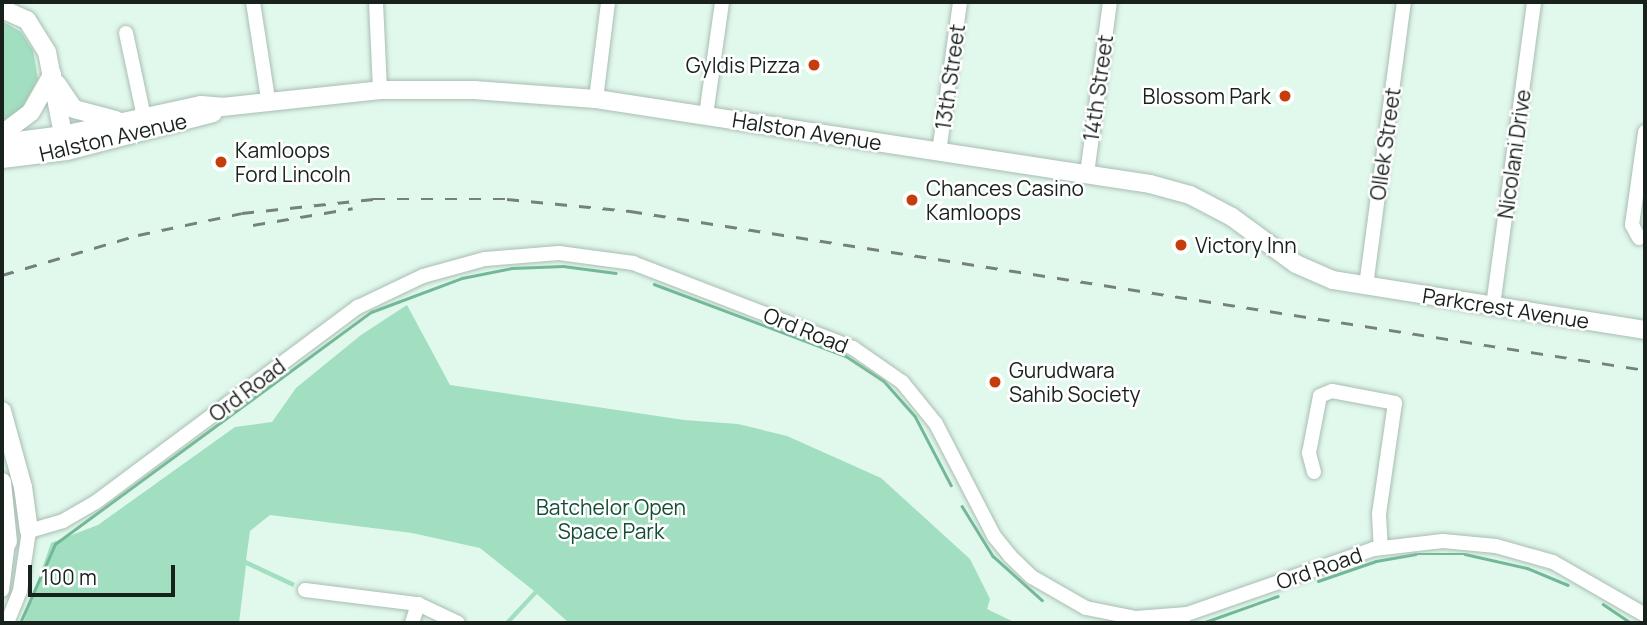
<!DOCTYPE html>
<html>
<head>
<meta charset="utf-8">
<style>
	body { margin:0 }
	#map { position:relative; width:1647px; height:625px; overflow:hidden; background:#e1f8ec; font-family:Manrope,sans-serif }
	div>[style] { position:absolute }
	.green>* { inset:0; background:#a2dec0 }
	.stream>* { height:2.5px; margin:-1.25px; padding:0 1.25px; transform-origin:1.25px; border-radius:1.25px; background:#71b996 }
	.roads { filter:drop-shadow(0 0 2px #a8beb2) drop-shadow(0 0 2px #a8beb2) }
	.minor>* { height:14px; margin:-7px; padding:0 7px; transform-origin:7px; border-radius:7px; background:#fff }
	.major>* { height:18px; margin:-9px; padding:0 9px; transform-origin:9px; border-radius:9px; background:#fff }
	.rail>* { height:2.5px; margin-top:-1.25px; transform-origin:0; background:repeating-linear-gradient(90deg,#74827b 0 12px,transparent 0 24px) }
	.dots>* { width:19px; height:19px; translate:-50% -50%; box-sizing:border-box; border:4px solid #fff; border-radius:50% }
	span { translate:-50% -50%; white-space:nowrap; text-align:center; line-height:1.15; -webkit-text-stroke:5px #fff; paint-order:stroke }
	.poi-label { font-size:21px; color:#19211d }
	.right { translate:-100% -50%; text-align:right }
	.left { translate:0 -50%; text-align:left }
	.street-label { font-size:21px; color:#19211d }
	.park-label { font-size:21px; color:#134d35 }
	.frame { position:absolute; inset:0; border:4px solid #19211d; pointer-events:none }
	.scale { position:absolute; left:28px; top:565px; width:147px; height:32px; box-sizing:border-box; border:4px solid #19211d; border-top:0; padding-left:9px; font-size:21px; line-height:24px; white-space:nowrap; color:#19211d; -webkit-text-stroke:5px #fff; paint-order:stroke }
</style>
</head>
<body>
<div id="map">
	<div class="green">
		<div style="clip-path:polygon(2px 21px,21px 32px,33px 50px,38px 79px,23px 107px,2px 123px)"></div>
		<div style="clip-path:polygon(407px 305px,450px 385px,684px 420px,738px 424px,787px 436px,881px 478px,970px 559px,990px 599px,987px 609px,1016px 623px,569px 623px,537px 594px,510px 623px,504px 623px,534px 591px,480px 548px,412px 533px,270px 515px,250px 531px,246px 560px,295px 583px,293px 587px,246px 565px,239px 623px,23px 623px,51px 543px,98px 525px,235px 427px,272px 422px,296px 388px,361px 335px)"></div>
	</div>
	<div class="stream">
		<div style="left:654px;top:284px;width:205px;rotate:20.6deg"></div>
		<div style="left:846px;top:356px;width:45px;rotate:33.3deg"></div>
		<div style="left:884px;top:381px;width:47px;rotate:48.5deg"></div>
		<div style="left:915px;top:416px;width:78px;rotate:62.4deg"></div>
		<div style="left:962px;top:506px;width:59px;rotate:58.2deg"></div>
		<div style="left:993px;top:556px;width:66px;rotate:41.9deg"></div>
		<div style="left:1318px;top:581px;width:61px;rotate:-19deg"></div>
		<div style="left:1376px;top:561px;width:40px;rotate:-10deg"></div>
		<div style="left:1415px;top:554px;width:50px"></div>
		<div style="left:1465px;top:554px;width:64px;rotate:12.7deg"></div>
		<div style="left:1527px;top:568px;width:44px;rotate:22.5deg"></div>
		<div style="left:1603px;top:604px;width:34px;rotate:34deg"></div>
		<div style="left:1205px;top:622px;width:77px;rotate:-19.6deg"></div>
		<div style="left:20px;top:623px;width:86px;rotate:-66.1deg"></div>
		<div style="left:55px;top:544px;width:392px;rotate:-36.3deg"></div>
		<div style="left:371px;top:312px;width:97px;rotate:-20.5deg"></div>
		<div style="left:462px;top:278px;width:51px;rotate:-11.3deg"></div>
		<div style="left:512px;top:268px;width:51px;rotate:-2.2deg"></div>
		<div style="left:563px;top:266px;width:53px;rotate:7.5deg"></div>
	</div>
	<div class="roads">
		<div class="minor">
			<div style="left:253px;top:2px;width:98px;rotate:81.2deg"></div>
			<div style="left:376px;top:2px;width:88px;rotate:87.4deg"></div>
			<div style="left:126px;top:33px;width:95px;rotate:77.9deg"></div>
			<div style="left:596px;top:99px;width:98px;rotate:-82.9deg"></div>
			<div style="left:706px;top:115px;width:114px;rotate:-81.9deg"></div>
			<div style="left:939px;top:152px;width:151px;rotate:-82deg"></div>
			<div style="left:1087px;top:174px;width:174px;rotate:-82.4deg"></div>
			<div style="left:1639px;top:238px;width:15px;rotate:-118deg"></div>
			<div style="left:1632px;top:225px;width:94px;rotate:-82deg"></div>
			<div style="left:1366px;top:286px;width:287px;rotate:-82.4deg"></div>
			<div style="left:1493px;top:306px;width:307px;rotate:-82.3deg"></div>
			<div style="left:1314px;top:472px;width:20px;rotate:-105deg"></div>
			<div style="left:1309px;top:453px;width:58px;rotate:-79.1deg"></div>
			<div style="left:1320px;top:396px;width:13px;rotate:-23deg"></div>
			<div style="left:1332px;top:391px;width:64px;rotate:10.8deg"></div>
			<div style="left:1395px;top:403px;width:112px;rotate:98.2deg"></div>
			<div style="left:1379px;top:514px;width:34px;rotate:87deg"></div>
			<div style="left:2px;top:590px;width:48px;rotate:-82.9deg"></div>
			<div style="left:305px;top:590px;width:114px;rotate:7.1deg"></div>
			<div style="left:418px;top:604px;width:44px;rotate:25.4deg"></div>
			<div style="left:7px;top:623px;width:35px;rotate:-68deg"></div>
			<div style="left:20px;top:591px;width:61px;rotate:-81.5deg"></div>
			<div style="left:29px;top:531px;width:35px;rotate:-16deg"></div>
			<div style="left:63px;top:521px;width:38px;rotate:-30deg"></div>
			<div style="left:96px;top:502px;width:327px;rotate:-36.7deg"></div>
			<div style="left:358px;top:307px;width:72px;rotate:-25.5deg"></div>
			<div style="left:423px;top:276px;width:64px;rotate:-15.3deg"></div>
			<div style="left:485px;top:259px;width:74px;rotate:-4.6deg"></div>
			<div style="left:559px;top:253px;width:75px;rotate:7.7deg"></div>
			<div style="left:633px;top:263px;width:236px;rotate:21.1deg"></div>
			<div style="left:853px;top:348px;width:60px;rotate:34.8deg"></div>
			<div style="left:902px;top:382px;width:54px;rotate:51deg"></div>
			<div style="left:936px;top:424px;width:126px;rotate:62.6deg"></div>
			<div style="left:994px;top:536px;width:26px;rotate:51deg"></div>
			<div style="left:1010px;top:556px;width:30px;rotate:44deg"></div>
			<div style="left:1032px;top:577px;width:62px;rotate:29.9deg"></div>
			<div style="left:1086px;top:608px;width:51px;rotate:11.3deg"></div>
			<div style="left:1136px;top:618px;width:51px;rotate:-4.5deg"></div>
			<div style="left:1187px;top:614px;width:198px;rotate:-19.2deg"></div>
			<div style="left:1374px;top:549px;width:69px;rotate:-6.6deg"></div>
			<div style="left:1443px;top:541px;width:53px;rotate:5.4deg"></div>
			<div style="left:1496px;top:546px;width:59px;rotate:15.7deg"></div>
			<div style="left:1553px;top:562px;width:106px;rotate:29.9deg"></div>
			<div style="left:412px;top:623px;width:20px;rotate:-72deg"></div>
		</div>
		<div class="major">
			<div style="left:2px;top:9px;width:27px;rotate:24deg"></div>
			<div style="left:27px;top:20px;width:38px;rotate:58deg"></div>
			<div style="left:47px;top:52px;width:95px;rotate:79deg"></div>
			<div style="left:57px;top:84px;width:30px;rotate:56deg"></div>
			<div style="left:74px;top:109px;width:43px;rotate:14.7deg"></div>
			<div style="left:2px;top:134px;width:36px;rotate:-37deg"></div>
			<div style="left:31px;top:112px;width:43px;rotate:-60.4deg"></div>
			<div style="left:2px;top:143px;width:62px;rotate:-7.5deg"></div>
			<div style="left:63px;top:135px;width:141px;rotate:-12.3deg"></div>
			<div style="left:201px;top:105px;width:21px;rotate:5deg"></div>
			<div style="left:222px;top:107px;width:159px;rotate:-6.1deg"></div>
			<div style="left:380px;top:90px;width:94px"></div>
			<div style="left:474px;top:90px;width:122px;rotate:4.2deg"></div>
			<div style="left:596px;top:99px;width:560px;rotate:8.72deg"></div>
			<div style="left:1150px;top:184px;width:41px;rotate:15.4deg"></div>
			<div style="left:1190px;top:195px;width:47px;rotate:27.6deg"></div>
			<div style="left:1232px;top:217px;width:79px;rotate:36.3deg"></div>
			<div style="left:1296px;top:264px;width:40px;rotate:23.4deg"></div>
			<div style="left:1333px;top:280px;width:316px;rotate:9.1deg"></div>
			<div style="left:2px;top:159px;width:65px;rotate:-7deg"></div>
			<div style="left:67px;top:151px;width:151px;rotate:-14.6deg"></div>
			<div style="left:2px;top:411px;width:79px;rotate:74.6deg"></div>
			<div style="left:23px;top:487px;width:44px;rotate:82.2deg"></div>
			<div style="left:2px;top:482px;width:60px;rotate:84.3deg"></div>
		</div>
	</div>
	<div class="rail">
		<div style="left:253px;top:225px;width:101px;rotate:-9.6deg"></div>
		<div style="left:2px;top:275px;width:142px;rotate:-16.4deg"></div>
		<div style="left:138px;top:235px;width:106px;rotate:-11.9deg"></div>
		<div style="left:242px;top:213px;width:132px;rotate:-6.1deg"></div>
		<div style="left:373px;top:199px;width:134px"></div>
		<div style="left:507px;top:199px;width:124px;rotate:5.6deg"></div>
		<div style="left:630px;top:211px;width:1027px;rotate:8.9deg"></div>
	</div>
	<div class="dots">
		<div style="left:814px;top:65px;background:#c53d0c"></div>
		<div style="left:1285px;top:96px;background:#c53d0c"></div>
		<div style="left:221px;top:162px;background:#c53d0c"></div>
		<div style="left:912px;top:200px;background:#c53d0c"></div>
		<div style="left:1181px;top:245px;background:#c53d0c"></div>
		<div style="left:995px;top:382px;background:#c53d0c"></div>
	</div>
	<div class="poi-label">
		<span class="right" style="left:800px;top:65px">Gyldis Pizza</span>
		<span class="right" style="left:1271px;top:96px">Blossom Park</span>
		<span class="left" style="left:235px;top:162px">Kamloops<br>Ford Lincoln</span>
		<span class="left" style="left:926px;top:200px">Chances Casino<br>Kamloops</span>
		<span class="left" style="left:1195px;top:245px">Victory Inn</span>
		<span class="left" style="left:1009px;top:382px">Gurudwara<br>Sahib Society</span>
	</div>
	<div class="street-label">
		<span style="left:950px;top:77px;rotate:-82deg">13th Street</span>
		<span style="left:1098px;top:88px;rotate:-82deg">14th Street</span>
		<span style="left:807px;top:131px;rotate:9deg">Halston Avenue</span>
		<span style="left:113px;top:137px;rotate:-13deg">Halston Avenue</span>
		<span style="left:1385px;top:144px;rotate:-82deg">Ollek Street</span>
		<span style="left:1514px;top:154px;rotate:-82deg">Nicolani Drive</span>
		<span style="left:1506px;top:308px;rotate:9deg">Parkcrest Avenue</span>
		<span style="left:806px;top:330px;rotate:22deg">Ord Road</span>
		<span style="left:247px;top:390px;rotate:-37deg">Ord Road</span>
		<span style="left:1319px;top:568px;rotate:-19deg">Ord Road</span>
	</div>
	<div class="park-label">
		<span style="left:611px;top:519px">Batchelor Open<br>Space Park</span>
	</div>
	<div class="frame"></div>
	<div class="scale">100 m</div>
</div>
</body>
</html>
